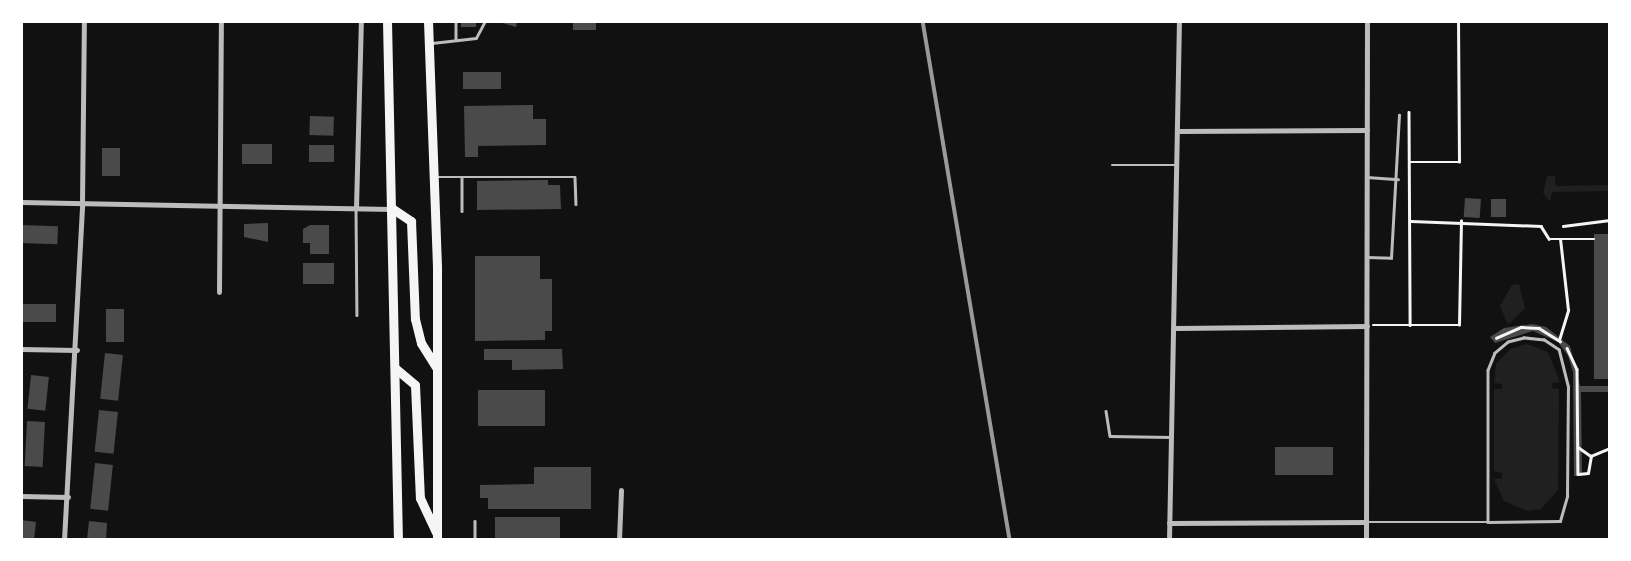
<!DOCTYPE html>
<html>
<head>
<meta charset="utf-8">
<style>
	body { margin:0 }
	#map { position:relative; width:1631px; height:561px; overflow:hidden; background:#111; font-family:Signika,sans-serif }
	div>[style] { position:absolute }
	.green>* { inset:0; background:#202020 }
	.building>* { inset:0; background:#4a4a4a; transform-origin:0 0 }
	.path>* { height:2.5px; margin:-1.25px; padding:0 1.25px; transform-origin:1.25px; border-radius:1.25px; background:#f5f5f5 }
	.service>* { height:2.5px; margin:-1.25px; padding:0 1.25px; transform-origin:1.25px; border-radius:1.25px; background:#bcbcbc }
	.minor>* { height:5px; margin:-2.5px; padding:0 2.5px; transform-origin:2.5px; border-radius:2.5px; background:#bcbcbc }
	.primary>* { height:9px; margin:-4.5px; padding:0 4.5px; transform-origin:4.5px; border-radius:4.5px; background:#f5f5f5 }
	.rail>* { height:3.5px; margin:-1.75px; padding:0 1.75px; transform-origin:1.75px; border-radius:1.75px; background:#9a9a9a }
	span { translate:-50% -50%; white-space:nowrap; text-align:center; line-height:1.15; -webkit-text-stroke:7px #fff; paint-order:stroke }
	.frame { position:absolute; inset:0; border:23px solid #fff; pointer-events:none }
</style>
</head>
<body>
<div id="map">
	<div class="green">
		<div style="clip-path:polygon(1547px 176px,1555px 176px,1556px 186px,1610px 185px,1610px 191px,1552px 192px,1550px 202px,1543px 193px)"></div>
		<div style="clip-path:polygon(1519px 284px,1525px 308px,1508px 325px,1500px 306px,1512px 285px)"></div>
		<div style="clip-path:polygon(1527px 344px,1548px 352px,1560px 382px,1552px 383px,1552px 388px,1559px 389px,1558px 490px,1541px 509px,1527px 511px,1504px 501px,1494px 479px,1502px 478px,1502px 473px,1494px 471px,1494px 389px,1502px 389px,1502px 384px,1494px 383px,1496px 364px,1510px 349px)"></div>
	</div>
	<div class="building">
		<div style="left:461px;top:21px;width:15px;height:6px"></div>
		<div style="clip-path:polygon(496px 21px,517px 21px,516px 27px)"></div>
		<div style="left:573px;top:21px;width:23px;height:9px"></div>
		<div style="left:463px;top:72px;width:38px;height:17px"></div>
		<div style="clip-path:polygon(533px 105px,533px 119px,546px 119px,546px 145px,478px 146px,478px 157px,465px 157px,464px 106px)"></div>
		<div style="left:310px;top:116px;width:24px;height:19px;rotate:2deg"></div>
		<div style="left:242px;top:144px;width:30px;height:20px"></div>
		<div style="left:309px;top:145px;width:25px;height:17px"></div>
		<div style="left:102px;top:148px;width:18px;height:28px"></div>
		<div style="clip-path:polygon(548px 180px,548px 185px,560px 185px,561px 209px,477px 210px,477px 181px)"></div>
		<div style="left:1465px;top:198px;width:16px;height:19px;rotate:4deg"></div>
		<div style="left:1491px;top:199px;width:15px;height:18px"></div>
		<div style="clip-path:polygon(268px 223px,268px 242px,244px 237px,244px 224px)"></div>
		<div style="left:21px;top:225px;width:37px;height:18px;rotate:2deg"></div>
		<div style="clip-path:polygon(310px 225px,329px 225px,329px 254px,310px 254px,310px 243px,303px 243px,303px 229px)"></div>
		<div style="left:1610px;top:234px;width:145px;height:16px;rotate:90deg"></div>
		<div style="clip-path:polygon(475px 256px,540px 256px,540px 279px,552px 279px,552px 331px,545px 331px,545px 340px,475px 341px)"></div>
		<div style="left:303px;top:263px;width:31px;height:21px"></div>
		<div style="left:21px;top:304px;width:35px;height:18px"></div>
		<div style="left:106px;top:309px;width:18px;height:33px"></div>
		<div style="clip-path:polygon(1532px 324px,1546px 327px,1570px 346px,1580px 386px,1610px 386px,1610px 392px,1581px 392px,1582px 476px,1574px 476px,1573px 372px,1568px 356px,1558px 342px,1533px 331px,1495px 343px,1490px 337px,1504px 328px)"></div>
		<div style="clip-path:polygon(484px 349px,562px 349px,563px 369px,512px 370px,512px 360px,484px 360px)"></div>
		<div style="left:105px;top:353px;width:18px;height:46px;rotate:6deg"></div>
		<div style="left:31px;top:375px;width:18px;height:34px;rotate:6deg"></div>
		<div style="left:545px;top:390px;width:36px;height:67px;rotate:90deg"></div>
		<div style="left:99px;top:410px;width:19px;height:42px;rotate:6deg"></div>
		<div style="left:27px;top:421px;width:18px;height:45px;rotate:3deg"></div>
		<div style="left:1275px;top:447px;width:58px;height:28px"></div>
		<div style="left:95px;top:463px;width:18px;height:46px;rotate:6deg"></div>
		<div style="clip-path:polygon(534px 467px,591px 467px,591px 509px,488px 509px,488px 498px,480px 498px,480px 485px,534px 484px)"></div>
		<div style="left:495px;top:517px;width:65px;height:23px"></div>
		<div style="clip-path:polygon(21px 520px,36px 522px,34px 540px,21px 540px)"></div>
		<div style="clip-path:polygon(89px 521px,107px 523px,106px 540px,87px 540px)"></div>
	</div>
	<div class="path">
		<div style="left:1409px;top:112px;width:213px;rotate:89.7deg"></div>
		<div style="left:1409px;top:162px;width:50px"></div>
		<div style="left:1459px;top:162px;width:141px;rotate:-90.4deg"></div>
		<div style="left:1411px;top:221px;width:130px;rotate:2.2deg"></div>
		<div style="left:1541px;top:226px;width:15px;rotate:58deg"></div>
		<div style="left:1549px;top:239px;width:11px"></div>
		<div style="left:1563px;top:226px;width:47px;rotate:-7.3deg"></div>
		<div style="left:1373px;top:325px;width:86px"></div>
		<div style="left:1459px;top:325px;width:104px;rotate:-88.9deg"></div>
		<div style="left:1496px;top:338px;width:27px;rotate:-24deg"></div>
		<div style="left:1521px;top:327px;width:18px;rotate:3deg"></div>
		<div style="left:1539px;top:328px;width:25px;rotate:32deg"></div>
		<div style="left:1559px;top:340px;width:31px;rotate:-73deg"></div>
		<div style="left:1568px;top:310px;width:71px;rotate:-96.4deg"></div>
		<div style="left:1560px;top:239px;width:34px"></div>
		<div style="left:1567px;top:348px;width:23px;rotate:65deg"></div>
		<div style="left:1577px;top:369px;width:105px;rotate:89.5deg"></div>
		<div style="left:1578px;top:474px;width:10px;rotate:-6deg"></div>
		<div style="left:1588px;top:473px;width:17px;rotate:-80deg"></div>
		<div style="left:1578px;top:447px;width:16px;rotate:35deg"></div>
		<div style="left:1591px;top:456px;width:21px;rotate:-23deg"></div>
	</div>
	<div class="service">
		<div style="left:456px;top:21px;width:18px;rotate:90deg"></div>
		<div style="left:432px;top:43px;width:44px;rotate:-6.5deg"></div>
		<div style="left:476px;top:38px;width:19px;rotate:-62deg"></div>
		<div style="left:1112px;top:165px;width:63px"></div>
		<div style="left:437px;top:177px;width:138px"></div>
		<div style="left:575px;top:177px;width:27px;rotate:88deg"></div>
		<div style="left:462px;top:177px;width:34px;rotate:90deg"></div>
		<div style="left:1367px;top:177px;width:31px;rotate:4deg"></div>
		<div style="left:356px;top:209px;width:106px;rotate:89.5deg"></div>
		<div style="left:1367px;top:257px;width:24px;rotate:2deg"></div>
		<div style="left:1391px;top:258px;width:143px;rotate:-86.8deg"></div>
		<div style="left:1106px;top:411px;width:25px;rotate:81deg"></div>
		<div style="left:1110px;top:436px;width:60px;rotate:1deg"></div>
		<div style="left:475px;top:521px;width:19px;rotate:90deg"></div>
		<div style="left:1366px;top:522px;width:122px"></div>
		<div style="left:1488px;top:522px;width:72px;rotate:-0.8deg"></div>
		<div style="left:1560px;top:521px;width:26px;rotate:-74deg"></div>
		<div style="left:1567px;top:496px;width:109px;rotate:-89.5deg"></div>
		<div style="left:1568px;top:387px;width:38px;rotate:-104deg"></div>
		<div style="left:1559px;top:350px;width:18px;rotate:-146deg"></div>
		<div style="left:1544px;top:340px;width:20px;rotate:-174deg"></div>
		<div style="left:1524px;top:338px;width:16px;rotate:166deg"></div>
		<div style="left:1508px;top:342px;width:17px;rotate:140deg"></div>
		<div style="left:1495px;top:353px;width:18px;rotate:112deg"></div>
		<div style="left:1488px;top:370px;width:152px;rotate:90deg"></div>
	</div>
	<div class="minor">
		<div style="left:1178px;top:131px;width:189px;rotate:-0.3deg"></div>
		<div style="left:21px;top:202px;width:371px;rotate:1.1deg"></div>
		<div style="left:356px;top:208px;width:187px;rotate:-88.5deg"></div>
		<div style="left:219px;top:292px;width:271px;rotate:-89.6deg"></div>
		<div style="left:1176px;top:328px;width:191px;rotate:-0.6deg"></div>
		<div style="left:21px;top:349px;width:56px;rotate:1deg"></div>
		<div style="left:21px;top:496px;width:47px;rotate:1.2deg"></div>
		<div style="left:1169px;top:523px;width:197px;rotate:-0.3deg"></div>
		<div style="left:64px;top:540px;width:337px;rotate:-86.9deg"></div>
		<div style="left:82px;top:203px;width:182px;rotate:-89.4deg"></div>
		<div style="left:619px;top:540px;width:50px;rotate:-87.7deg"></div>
		<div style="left:1169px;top:540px;width:519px;rotate:-88.9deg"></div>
		<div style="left:1366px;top:540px;width:519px;rotate:-89.89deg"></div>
	</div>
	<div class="primary">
		<div style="left:387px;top:21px;width:519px;rotate:88.79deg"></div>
		<div style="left:428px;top:21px;width:246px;rotate:87.9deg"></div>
		<div style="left:437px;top:267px;width:273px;rotate:90deg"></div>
		<div style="left:393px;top:209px;width:22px;rotate:34deg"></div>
		<div style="left:411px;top:221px;width:98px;rotate:87.7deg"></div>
		<div style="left:415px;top:319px;width:25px;rotate:76deg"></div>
		<div style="left:421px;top:343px;width:28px;rotate:58deg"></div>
		<div style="left:395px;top:368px;width:26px;rotate:40deg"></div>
		<div style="left:415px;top:385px;width:113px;rotate:87.5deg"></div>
		<div style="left:420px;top:498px;width:38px;rotate:65deg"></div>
	</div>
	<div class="rail">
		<div style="left:923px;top:21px;width:526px;rotate:80.48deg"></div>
	</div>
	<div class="frame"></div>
</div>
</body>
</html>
